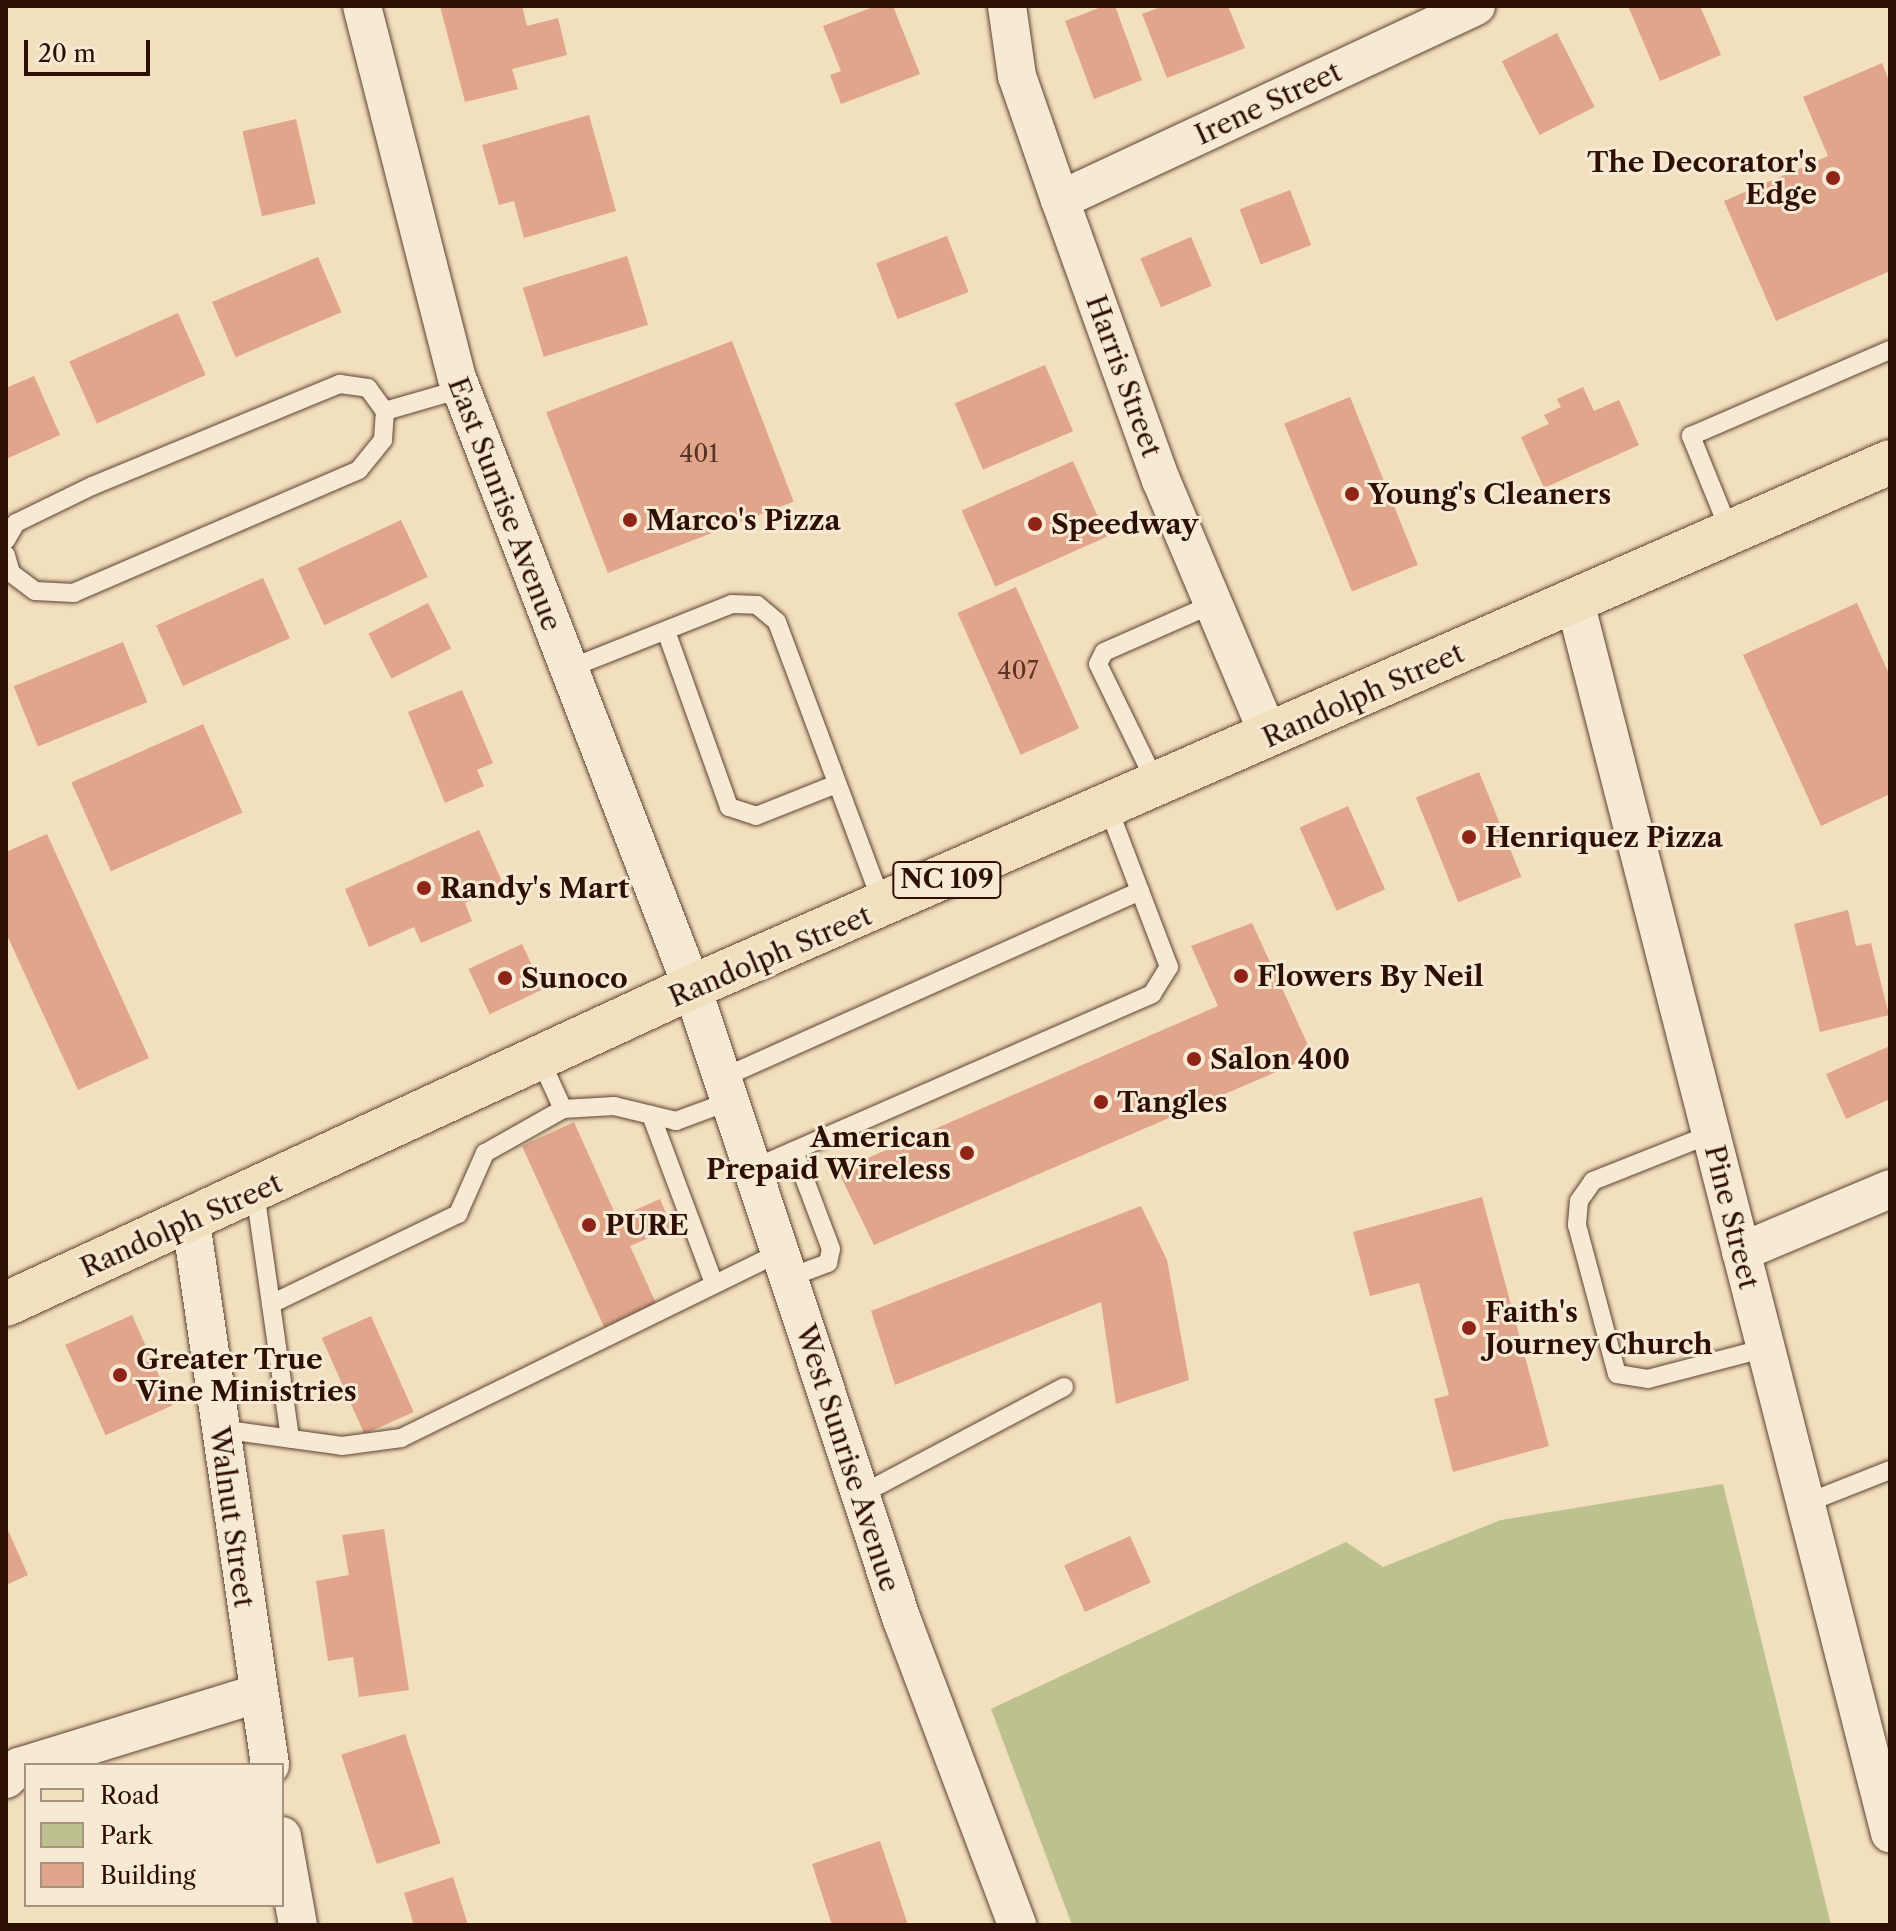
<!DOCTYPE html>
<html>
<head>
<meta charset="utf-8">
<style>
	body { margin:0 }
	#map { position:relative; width:1896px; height:1931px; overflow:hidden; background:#f2dfbd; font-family:"Libre Caslon Text",serif }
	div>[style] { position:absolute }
	.green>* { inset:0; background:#bdc18f }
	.building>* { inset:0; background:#e0a58b; transform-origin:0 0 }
	.roads { filter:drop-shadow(0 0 2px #5f4332) drop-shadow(0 0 2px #5f4332) }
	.service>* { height:18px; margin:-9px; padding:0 9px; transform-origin:9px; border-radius:9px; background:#f7ead4 }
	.minor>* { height:38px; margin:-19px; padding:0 19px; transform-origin:19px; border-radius:19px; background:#f7ead4 }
	.primary>* { height:44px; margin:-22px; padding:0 22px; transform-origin:22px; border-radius:22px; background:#f2dfbd }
	.dots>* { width:22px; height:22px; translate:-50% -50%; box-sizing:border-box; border:4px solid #f7ead4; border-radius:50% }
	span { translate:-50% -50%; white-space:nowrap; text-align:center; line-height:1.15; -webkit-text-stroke:6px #f7ead4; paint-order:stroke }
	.number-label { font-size:24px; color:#5a3425 }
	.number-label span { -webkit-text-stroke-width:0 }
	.shield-label span { padding:2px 6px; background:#f7ead4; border:2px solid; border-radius:6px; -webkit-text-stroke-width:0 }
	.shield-label { font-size:26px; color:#2e0f03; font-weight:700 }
	.street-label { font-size:28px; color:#2e0f03 }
	.poi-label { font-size:28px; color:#2e0f03; font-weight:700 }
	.right { translate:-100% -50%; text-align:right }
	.left { translate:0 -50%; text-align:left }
	.frame { position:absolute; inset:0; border:8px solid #2e0f03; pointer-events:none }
	.legend { position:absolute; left:24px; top:1763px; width:260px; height:144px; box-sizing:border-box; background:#f7ead4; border:2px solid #a79280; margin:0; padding:10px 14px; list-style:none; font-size:24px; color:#2e0f03 }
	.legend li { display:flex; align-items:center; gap:16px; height:40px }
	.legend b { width:40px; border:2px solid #a79280 }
	.scale { position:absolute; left:24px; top:40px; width:126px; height:36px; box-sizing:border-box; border:4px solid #2e0f03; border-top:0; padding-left:10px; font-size:24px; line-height:28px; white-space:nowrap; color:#2e0f03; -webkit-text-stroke:6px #f7ead4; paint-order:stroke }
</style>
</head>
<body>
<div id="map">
	<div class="green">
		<div style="clip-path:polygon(1723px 1484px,1831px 1925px,1072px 1925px,991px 1709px,1346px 1542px,1383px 1567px,1501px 1520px)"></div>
	</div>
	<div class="building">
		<div style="clip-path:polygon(440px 6px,522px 6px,527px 26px,558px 18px,567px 55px,512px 69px,518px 89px,465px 102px)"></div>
		<div style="clip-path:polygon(876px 6px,893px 6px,920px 74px,841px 104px,830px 75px,841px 71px,823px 26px)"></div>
		<div style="clip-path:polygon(1104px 6px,1115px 6px,1142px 80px,1094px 99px,1065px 21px)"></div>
		<div style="clip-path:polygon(1163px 6px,1228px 6px,1245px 48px,1167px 78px,1142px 14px)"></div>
		<div style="clip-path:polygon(1628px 6px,1700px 6px,1721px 55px,1660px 81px)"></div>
		<div style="left:1557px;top:33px;width:83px;height:62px;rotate:63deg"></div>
		<div style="clip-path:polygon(1882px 63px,1890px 83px,1890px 271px,1776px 321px,1724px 201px,1828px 156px,1803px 97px)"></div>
		<div style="clip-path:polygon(589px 115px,616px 211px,524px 238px,514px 201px,499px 205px,482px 145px)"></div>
		<div style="left:296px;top:119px;width:87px;height:55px;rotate:77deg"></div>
		<div style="left:1290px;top:190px;width:59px;height:54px;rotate:69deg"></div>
		<div style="left:947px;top:236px;width:60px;height:76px;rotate:69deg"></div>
		<div style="left:1191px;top:237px;width:53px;height:55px;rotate:67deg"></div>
		<div style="left:627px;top:256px;width:72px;height:109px;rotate:73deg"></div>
		<div style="left:318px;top:257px;width:60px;height:115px;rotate:67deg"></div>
		<div style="left:178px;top:313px;width:68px;height:119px;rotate:66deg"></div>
		<div style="left:732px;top:341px;width:172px;height:199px;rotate:69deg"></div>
		<div style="left:1045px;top:365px;width:72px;height:98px;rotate:67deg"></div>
		<div style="clip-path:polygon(34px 376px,60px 435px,6px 459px,6px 388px)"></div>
		<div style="clip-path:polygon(1583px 387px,1594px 411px,1619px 400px,1639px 445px,1544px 488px,1521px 437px,1549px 424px,1544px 415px,1561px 407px,1557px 399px)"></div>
		<div style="left:1350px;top:397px;width:181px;height:71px;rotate:68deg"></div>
		<div style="left:1073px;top:461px;width:83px;height:122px;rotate:66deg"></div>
		<div style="left:401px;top:520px;width:63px;height:114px;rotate:65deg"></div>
		<div style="left:263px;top:578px;width:66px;height:117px;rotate:66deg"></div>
		<div style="left:1016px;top:587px;width:155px;height:64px;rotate:66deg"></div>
		<div style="left:428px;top:603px;width:51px;height:67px;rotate:63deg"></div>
		<div style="clip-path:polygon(1857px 603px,1890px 676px,1890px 794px,1821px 826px,1743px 655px)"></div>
		<div style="left:123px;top:642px;width:65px;height:118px;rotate:68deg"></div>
		<div style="clip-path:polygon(462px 690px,493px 763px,477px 770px,484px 786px,445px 803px,408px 712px)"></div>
		<div style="left:203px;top:724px;width:97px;height:144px;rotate:66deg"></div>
		<div style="left:1479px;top:772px;width:113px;height:68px;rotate:68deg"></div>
		<div style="left:1348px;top:806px;width:91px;height:53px;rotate:66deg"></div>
		<div style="clip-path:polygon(479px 830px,504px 886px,465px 903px,472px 921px,421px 943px,414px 927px,369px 947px,345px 889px)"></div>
		<div style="clip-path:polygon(47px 834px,149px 1058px,78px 1090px,6px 933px,6px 852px)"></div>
		<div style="clip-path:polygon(1848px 910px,1856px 946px,1871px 943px,1889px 1015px,1820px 1032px,1794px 924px)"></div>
		<div style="clip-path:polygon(1252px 923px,1313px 1056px,874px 1245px,838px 1171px,1218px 1006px,1191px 946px)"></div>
		<div style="left:522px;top:944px;width:50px;height:59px;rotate:65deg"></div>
		<div style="clip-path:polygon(1890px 1046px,1890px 1099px,1846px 1119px,1826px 1074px)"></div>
		<div style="clip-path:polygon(574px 1122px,617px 1218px,660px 1199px,672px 1228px,630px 1246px,656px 1303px,604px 1327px,522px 1146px)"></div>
		<div style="clip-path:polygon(1482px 1197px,1549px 1446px,1453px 1472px,1434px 1399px,1449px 1395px,1419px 1283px,1370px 1296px,1353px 1232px)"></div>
		<div style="clip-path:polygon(1141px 1206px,1167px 1260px,1189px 1380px,1116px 1404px,1101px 1302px,895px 1385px,871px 1311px)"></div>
		<div style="left:132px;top:1315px;width:99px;height:73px;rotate:66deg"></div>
		<div style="left:371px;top:1316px;width:105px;height:54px;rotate:66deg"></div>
		<div style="clip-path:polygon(6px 1526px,28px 1575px,6px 1585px)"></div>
		<div style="clip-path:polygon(384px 1529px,409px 1690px,359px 1697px,353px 1657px,328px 1661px,316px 1581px,349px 1575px,342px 1535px)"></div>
		<div style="left:1130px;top:1536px;width:51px;height:72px;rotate:66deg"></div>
		<div style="left:405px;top:1734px;width:115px;height:67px;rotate:72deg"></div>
		<div style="clip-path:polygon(880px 1841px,908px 1925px,832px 1925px,812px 1864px)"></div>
		<div style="clip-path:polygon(453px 1877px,468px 1925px,414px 1925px,404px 1893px)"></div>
	</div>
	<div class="roads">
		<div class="service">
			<div style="left:385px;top:411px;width:79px;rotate:-16.1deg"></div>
			<div style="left:1730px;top:532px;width:104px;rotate:-112.1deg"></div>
			<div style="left:1691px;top:436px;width:217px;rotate:-23.4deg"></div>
			<div style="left:6px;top:540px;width:20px;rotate:-60deg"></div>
			<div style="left:16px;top:523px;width:85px;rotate:-26deg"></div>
			<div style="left:92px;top:486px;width:268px;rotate:-22.4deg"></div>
			<div style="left:340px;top:384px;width:28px;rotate:8deg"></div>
			<div style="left:368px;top:388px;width:29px;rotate:54deg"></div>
			<div style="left:385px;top:411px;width:29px;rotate:94deg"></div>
			<div style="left:383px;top:440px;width:38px;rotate:129deg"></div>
			<div style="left:359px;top:470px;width:310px;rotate:156.7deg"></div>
			<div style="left:74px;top:593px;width:39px;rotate:-177deg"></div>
			<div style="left:35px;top:591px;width:30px;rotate:-143deg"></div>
			<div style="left:11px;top:573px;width:19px;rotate:-106deg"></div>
			<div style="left:666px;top:631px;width:187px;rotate:70.3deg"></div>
			<div style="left:729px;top:807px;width:28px;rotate:18deg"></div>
			<div style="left:756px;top:816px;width:87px;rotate:-21.6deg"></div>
			<div style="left:568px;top:669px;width:176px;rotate:-21.6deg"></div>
			<div style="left:732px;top:604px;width:25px;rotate:2deg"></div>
			<div style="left:757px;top:605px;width:26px;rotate:40deg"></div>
			<div style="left:777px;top:622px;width:302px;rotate:69.5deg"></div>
			<div style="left:1156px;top:783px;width:132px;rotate:-116deg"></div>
			<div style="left:1098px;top:664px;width:13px;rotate:-63deg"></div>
			<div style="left:1104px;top:652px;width:119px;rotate:-23.8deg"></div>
			<div style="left:540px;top:1059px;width:55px;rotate:65.3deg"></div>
			<div style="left:722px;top:1078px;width:458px;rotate:-24.1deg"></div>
			<div style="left:651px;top:1115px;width:177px;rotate:69.5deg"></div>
			<div style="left:1711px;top:1134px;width:127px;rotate:158.3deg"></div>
			<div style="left:1593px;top:1181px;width:24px;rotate:125deg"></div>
			<div style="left:1579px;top:1201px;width:24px;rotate:95deg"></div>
			<div style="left:1577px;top:1225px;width:154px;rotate:75deg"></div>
			<div style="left:1617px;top:1374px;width:31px;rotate:9deg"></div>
			<div style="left:1648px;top:1379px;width:122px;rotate:-14.7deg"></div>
			<div style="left:752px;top:1169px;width:437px;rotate:-23.6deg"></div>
			<div style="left:1152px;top:994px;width:32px;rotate:-58deg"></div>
			<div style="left:1169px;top:967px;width:171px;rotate:-110.9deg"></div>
			<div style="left:255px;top:1192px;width:249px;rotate:81.9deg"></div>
			<div style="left:788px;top:1278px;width:43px;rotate:-20.6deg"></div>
			<div style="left:828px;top:1263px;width:14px;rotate:-78deg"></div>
			<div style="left:831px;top:1249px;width:105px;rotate:-110.7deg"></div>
			<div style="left:271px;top:1304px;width:208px;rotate:-25.7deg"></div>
			<div style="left:458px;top:1214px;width:67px;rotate:-66.1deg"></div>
			<div style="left:485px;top:1153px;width:90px;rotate:-29.4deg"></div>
			<div style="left:563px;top:1109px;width:51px;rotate:-3.4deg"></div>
			<div style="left:614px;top:1106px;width:64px;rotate:13.6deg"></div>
			<div style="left:676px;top:1121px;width:58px;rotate:-20.3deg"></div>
			<div style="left:220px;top:1429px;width:123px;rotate:7.9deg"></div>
			<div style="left:342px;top:1446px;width:60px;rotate:-7.7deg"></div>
			<div style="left:401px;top:1438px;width:422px;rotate:-26.1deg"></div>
			<div style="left:860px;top:1495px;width:231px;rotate:-27.9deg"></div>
			<div style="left:1807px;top:1503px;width:89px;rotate:-21.7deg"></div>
		</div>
		<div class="minor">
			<div style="left:362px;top:6px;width:384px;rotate:75.7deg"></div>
			<div style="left:457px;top:378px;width:653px;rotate:68.9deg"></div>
			<div style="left:692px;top:987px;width:667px;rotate:71.65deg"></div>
			<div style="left:902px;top:1620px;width:326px;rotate:69.3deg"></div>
			<div style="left:1007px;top:6px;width:71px;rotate:81.9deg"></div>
			<div style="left:1017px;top:76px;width:131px;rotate:70.9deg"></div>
			<div style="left:1060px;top:200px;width:298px;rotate:70.2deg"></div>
			<div style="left:1161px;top:480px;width:278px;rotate:67.1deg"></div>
			<div style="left:1060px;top:200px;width:459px;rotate:-25deg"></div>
			<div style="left:1575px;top:602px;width:1271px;rotate:75.65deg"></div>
			<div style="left:191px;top:1222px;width:549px;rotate:81.72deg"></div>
			<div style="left:1741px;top:1252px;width:162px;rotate:-22.9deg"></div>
			<div style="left:6px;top:1779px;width:18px;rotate:-43deg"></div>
			<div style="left:19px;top:1767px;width:249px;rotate:-17.1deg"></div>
			<div style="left:282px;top:1836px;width:90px;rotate:79.8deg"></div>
		</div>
		<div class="primary">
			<div style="left:6px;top:1304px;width:756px;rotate:-24.8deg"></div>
			<div style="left:692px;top:987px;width:1308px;rotate:-23.66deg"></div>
		</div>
	</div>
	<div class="dots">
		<div style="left:1833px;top:178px;background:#8f2418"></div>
		<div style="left:1352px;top:494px;background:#8f2418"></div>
		<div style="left:630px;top:520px;background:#8f2418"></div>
		<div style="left:1035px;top:524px;background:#8f2418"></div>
		<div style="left:1469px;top:837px;background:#8f2418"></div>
		<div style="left:424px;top:888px;background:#8f2418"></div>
		<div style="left:1241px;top:976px;background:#8f2418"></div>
		<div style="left:505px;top:978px;background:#8f2418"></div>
		<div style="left:1194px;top:1059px;background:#8f2418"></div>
		<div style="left:1101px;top:1102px;background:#8f2418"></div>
		<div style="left:967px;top:1153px;background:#8f2418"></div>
		<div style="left:589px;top:1225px;background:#8f2418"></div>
		<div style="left:1469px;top:1328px;background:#8f2418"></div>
		<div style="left:120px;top:1375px;background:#8f2418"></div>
	</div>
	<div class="number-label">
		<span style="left:699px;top:454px">401</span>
		<span style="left:1018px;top:671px">407</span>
	</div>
	<div class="shield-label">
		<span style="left:947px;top:880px">NC 109</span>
	</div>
	<div class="street-label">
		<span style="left:1268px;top:103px;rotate:-25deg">Irene Street</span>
		<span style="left:1124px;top:376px;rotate:70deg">Harris Street</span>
		<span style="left:505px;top:504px;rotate:69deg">East Sunrise Avenue</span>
		<span style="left:1363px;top:695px;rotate:-24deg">Randolph Street</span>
		<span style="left:770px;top:956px;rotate:-23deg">Randolph Street</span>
		<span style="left:1732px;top:1217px;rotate:76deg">Pine Street</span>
		<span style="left:181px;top:1225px;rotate:-24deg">Randolph Street</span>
		<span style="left:848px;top:1458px;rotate:72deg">West Sunrise Avenue</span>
		<span style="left:232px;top:1517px;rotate:82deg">Walnut Street</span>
	</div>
	<div class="poi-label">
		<span class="right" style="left:1817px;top:178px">The Decorator's<br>Edge</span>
		<span class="left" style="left:1368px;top:494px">Young's Cleaners</span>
		<span class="left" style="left:646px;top:520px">Marco's Pizza</span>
		<span class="left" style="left:1051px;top:524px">Speedway</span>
		<span class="left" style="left:1485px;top:837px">Henriquez Pizza</span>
		<span class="left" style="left:440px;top:888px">Randy's Mart</span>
		<span class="left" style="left:1257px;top:976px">Flowers By Neil</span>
		<span class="left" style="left:521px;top:978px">Sunoco</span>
		<span class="left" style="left:1210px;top:1059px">Salon 400</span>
		<span class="left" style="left:1117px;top:1102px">Tangles</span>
		<span class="right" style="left:951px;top:1153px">American<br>Prepaid Wireless</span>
		<span class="left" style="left:605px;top:1225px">PURE</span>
		<span class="left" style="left:1485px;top:1328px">Faith's<br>Journey Church</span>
		<span class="left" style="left:136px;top:1375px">Greater True<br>Vine Ministries</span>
	</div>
	<div class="frame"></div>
	<ul class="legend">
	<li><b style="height:10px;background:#f2dfbd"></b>Road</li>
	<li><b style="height:22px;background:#bdc18f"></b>Park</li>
	<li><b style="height:22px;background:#e0a58b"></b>Building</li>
	</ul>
	<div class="scale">20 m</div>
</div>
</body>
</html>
